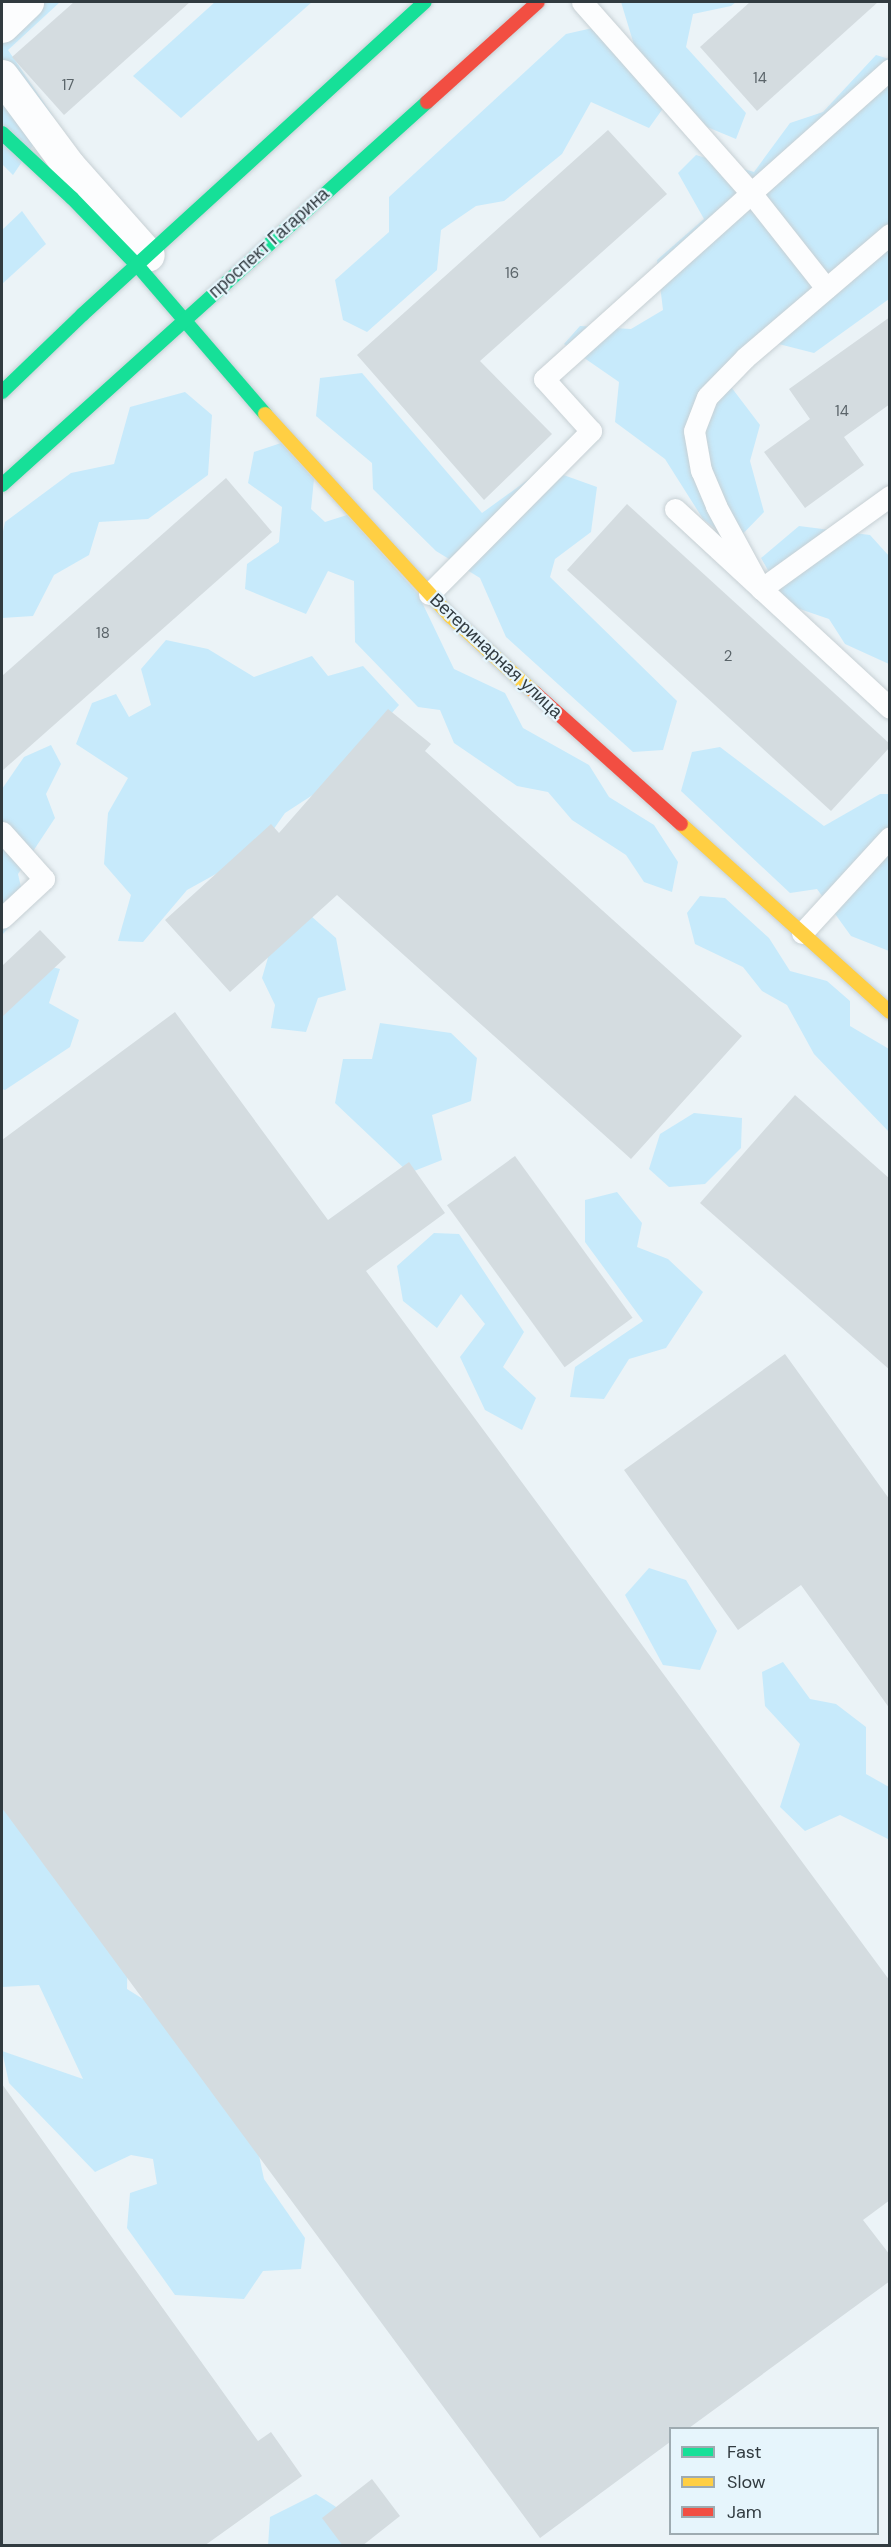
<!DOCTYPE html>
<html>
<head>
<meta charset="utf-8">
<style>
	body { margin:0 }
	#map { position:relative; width:891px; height:2547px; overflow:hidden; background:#ebf3f7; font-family:"DM Sans",sans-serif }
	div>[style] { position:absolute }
	.green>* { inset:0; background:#c7eafb }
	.building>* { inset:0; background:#d4dce0; transform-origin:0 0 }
	.roads { filter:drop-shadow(0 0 2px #c7d0d4) drop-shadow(0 0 2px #c7d0d4) }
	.lane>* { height:21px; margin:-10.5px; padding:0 10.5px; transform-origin:10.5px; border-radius:10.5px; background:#fcfdfe }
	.street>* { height:33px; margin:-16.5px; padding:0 16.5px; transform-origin:16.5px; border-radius:16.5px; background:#fcfdfe }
	.fast>* { height:14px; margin:-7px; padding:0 7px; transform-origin:7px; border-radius:7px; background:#16e098 }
	.slow>* { height:14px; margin:-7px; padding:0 7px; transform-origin:7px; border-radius:7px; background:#ffcf43 }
	.jam>* { height:14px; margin:-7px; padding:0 7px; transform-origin:7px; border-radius:7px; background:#f24e42 }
	span { translate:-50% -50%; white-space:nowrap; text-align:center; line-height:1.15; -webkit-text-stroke:4.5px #e6f5fc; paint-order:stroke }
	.number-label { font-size:15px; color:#5a6469 }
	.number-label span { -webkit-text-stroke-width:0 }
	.street-label { font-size:18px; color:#313b40 }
	.frame { position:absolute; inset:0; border:3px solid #313b40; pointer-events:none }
	.legend { position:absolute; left:669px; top:2427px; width:210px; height:108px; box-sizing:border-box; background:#e6f5fc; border:2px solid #9eabb1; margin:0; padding:8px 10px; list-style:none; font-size:18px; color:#313b40 }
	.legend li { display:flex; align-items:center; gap:12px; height:30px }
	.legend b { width:30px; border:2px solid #9eabb1 }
</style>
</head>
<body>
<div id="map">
	<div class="green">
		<div style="clip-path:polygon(2px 2px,60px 2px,8px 50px,53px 116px,13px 175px,2px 164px)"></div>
		<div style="clip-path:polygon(215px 2px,312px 2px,181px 118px,133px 76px)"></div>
		<div style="clip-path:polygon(621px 2px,736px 2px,731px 6px,693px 14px,686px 47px,746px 113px,736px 139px,707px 127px,635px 48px)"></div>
		<div style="clip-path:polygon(597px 27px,664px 107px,649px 128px,591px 102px,562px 154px,504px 201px,476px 206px,441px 230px,437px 270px,367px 332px,343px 320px,335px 280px,389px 232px,389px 197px,566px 34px)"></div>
		<div style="clip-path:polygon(876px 55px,889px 59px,889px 299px,814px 353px,763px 340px,725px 379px,760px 425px,750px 461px,764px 512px,734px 543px,703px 519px,665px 459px,615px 422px,619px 382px,564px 344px,580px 326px,631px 329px,663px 310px,657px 260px,704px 219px,678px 173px,696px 155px,754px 172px,790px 123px,823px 112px)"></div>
		<div style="clip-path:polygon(22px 211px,46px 244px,2px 284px,2px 230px)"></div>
		<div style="clip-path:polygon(362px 373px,482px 513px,544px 468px,597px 487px,591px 532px,555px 559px,550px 577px,677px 701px,663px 750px,633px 752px,506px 637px,480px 578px,436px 551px,373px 489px,372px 463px,316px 416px,320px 378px)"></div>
		<div style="clip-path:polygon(185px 392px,212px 415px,208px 475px,148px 519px,99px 522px,89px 555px,54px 575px,33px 616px,2px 618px,2px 536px,5px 522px,71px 473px,114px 464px,130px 407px)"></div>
		<div style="clip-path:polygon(281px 443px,314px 479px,311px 509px,325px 522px,347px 515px,418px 594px,454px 669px,505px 693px,523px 728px,589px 765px,609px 797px,654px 825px,678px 862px,672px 892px,644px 882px,626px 855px,572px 820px,548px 792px,517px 786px,454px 743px,440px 710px,418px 707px,355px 642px,354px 581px,328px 571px,306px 614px,245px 589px,247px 564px,279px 542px,282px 507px,248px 483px,254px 452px)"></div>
		<div style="clip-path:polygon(799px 526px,870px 535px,889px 556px,889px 664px,845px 644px,829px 619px,788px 605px,761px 558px)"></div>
		<div style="clip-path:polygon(166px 640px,208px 649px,254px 677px,312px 656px,328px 676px,363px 666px,399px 705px,325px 787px,285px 813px,259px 850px,187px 890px,143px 942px,118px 941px,131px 895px,104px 864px,108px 813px,128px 778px,76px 744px,92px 703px,116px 694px,129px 717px,151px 705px,141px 669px)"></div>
		<div style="clip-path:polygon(51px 745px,61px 764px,46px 794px,55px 818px,18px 874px,26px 909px,2px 935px,2px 789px,24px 757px)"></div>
		<div style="clip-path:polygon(720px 747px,824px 826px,880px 794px,889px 794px,889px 951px,851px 936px,817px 889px,790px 893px,681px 791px,692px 752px)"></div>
		<div style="clip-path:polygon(700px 896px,725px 898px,769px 938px,790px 971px,827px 981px,850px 1001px,850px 1026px,889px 1049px,889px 1132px,814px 1054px,787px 1005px,762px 991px,743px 967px,695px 944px,687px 913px)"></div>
		<div style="clip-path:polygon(303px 909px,336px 938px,346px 990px,318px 998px,306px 1032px,271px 1028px,275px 1005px,262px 978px,279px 920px)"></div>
		<div style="clip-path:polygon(36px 963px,60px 969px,49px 1003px,79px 1020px,70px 1047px,5px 1090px,2px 1089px,2px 980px)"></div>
		<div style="clip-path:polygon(380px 1023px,451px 1033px,477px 1058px,471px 1101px,432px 1115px,442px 1160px,409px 1173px,335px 1103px,343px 1059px,372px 1059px)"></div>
		<div style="clip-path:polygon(694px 1113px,742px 1118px,741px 1148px,705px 1184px,669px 1187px,649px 1169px,660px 1134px)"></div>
		<div style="clip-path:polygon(617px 1192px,642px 1223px,637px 1247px,668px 1259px,703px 1292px,666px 1348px,629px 1359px,604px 1399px,570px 1397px,575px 1367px,643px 1321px,585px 1242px,585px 1200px)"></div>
		<div style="clip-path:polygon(434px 1233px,459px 1234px,524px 1332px,503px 1367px,536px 1398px,522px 1430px,485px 1410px,460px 1357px,485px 1324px,461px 1294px,437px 1328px,403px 1301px,397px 1266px)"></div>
		<div style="clip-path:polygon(649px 1568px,686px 1580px,717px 1631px,700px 1670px,663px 1665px,625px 1595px)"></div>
		<div style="clip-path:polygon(783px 1662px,810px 1699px,836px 1704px,866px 1727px,866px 1774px,889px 1787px,888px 1839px,840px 1815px,805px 1831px,780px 1807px,800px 1744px,765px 1706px,762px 1672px)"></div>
		<div style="clip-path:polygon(2px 1777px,128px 1945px,127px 1989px,178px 2021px,251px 2118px,264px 2179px,305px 2238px,301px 2269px,263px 2271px,244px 2299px,175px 2295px,127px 2228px,130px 2193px,157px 2184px,153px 2159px,131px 2155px,95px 2172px,9px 2083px,2px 2051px,83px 2079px,39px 1985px,2px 1987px)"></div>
		<div style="clip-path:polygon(316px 2494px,350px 2516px,347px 2545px,268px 2546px,270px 2517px)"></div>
	</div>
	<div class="building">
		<div style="clip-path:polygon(74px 2px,190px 2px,64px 115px,12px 57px)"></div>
		<div style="clip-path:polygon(750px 2px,878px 2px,757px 111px,700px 47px)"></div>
		<div style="clip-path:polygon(608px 130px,667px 194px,480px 361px,552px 434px,484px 500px,357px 355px)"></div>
		<div style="clip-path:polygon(890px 317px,890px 404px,844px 437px,864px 465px,805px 508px,764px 452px,810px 419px,789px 389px)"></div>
		<div style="clip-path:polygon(226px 478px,272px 532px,2px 771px,2px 676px)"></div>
		<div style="clip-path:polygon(627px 504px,890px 744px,890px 747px,831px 811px,567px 570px)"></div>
		<div style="clip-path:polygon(388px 709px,431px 744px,425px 751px,742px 1036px,631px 1159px,337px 895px,230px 992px,165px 920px,271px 824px,279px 833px)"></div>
		<div style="clip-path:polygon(40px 930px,66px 957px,2px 1017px,2px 966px)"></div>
		<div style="clip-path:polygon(175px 1012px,328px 1220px,409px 1162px,445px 1213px,366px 1271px,890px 1981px,890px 2200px,863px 2220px,890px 2255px,890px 2281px,689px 2428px,670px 2428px,670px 2442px,540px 2538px,2px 1808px,2px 1140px)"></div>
		<div style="clip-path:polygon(795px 1095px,890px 1179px,890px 1370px,700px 1203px)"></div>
		<div style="left:515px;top:1156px;width:200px;height:84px;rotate:54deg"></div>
		<div style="clip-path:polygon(785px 1354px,890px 1500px,890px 1709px,801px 1585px,738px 1630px,624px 1470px)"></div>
		<div style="clip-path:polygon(2px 2084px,258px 2441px,271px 2432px,302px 2476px,204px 2546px,2px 2546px)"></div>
		<div style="clip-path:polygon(372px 2479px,400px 2516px,362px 2546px,343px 2546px,322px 2518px)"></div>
	</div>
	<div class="roads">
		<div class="lane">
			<div style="left:890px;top:234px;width:191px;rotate:139.5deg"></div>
			<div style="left:745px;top:358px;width:54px;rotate:134.3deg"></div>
			<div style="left:707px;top:397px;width:36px;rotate:111deg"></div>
			<div style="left:694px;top:431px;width:40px;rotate:80deg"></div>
			<div style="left:701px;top:470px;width:39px;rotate:67deg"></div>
			<div style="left:716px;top:506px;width:94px;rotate:61.5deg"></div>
			<div style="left:761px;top:589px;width:159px;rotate:-35.8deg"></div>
			<div style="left:826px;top:288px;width:121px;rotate:-128.3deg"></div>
			<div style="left:751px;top:193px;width:186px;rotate:-41.7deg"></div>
			<div style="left:675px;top:509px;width:293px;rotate:42.8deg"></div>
			<div style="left:429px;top:594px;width:230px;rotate:-45.2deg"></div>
			<div style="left:591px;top:431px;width:70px;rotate:-132.1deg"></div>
			<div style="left:544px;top:379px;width:278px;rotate:-41.9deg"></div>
			<div style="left:751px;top:193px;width:255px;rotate:-131.5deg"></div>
			<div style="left:2px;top:832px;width:63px;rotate:48.2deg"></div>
			<div style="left:44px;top:879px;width:57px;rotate:137.1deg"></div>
			<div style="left:802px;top:933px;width:130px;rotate:-47.5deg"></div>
		</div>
		<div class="street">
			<div style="left:2px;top:26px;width:35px;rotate:-44deg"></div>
			<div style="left:2px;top:76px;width:111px;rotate:53.4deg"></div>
			<div style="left:68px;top:165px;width:120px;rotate:48.4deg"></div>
		</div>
		<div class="fast">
			<div style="left:2px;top:133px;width:96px;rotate:42.9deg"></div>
			<div style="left:72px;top:198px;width:93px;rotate:45.9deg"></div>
			<div style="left:137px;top:265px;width:196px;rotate:49.3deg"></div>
			<div style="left:2px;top:392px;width:111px;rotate:-43.9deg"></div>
			<div style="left:82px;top:315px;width:464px;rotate:-42.4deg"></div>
			<div style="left:2px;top:485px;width:572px;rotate:-42.02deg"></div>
		</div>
		<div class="slow">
			<div style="left:265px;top:414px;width:274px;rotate:47.5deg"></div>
			<div style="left:450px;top:616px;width:115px;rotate:42.2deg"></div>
			<div style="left:681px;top:824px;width:281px;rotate:42deg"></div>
		</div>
		<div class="jam">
			<div style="left:427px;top:102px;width:149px;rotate:-42deg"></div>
			<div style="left:535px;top:693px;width:196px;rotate:41.9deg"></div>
		</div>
	</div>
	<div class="number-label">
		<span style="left:760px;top:79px">14</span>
		<span style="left:68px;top:86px">17</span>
		<span style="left:512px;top:274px">16</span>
		<span style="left:842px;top:412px">14</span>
		<span style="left:103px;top:634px">18</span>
		<span style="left:728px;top:657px">2</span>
	</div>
	<div class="street-label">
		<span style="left:269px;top:243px;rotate:-42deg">проспект Гагарина</span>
		<span style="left:496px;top:656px;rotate:43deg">Ветеринарная улица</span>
	</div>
	<div class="frame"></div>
	<ul class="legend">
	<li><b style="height:8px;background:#16e098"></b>Fast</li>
	<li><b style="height:8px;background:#ffcf43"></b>Slow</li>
	<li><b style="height:8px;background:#f24e42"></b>Jam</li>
	</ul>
</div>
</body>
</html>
